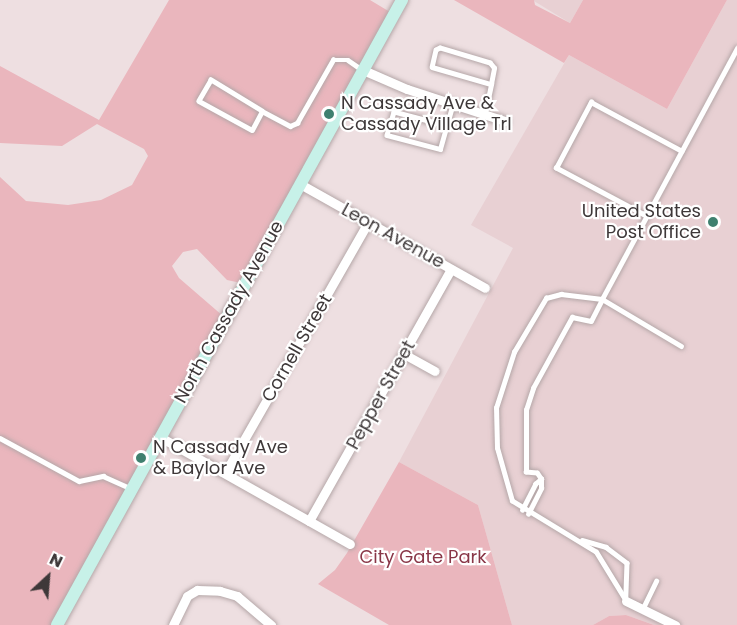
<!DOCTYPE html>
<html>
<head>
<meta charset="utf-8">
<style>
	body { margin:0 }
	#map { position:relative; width:737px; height:625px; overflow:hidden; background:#eedfe1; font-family:Poppins,sans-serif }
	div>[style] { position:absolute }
	.built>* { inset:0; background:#e8d0d3 }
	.green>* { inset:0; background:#eab6bd }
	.roads { filter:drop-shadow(0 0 2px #b5a7a8) drop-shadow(0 0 2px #b5a7a8) }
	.lane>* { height:4.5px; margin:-2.25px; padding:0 2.25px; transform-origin:2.25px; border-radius:2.25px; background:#fff }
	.street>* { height:9px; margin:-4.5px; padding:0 4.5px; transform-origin:4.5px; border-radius:4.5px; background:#fff }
	.secondary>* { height:12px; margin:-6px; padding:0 6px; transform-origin:6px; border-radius:6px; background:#c7f1e8 }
	.dots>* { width:16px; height:16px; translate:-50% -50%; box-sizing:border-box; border:3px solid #fff; border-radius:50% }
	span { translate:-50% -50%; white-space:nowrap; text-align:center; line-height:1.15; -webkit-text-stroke:4.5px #fff; paint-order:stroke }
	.poi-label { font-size:18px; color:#3e3839 }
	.left { translate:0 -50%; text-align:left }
	.right { translate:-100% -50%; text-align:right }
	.street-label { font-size:18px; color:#3e3839 }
	.park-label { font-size:18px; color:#893647 }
	.north { position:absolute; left:18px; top:547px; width:60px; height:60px; -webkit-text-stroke:4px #fff; paint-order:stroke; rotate:26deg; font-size:16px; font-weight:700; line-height:24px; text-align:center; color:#3e3839 }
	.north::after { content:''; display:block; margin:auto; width:21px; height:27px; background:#3e3839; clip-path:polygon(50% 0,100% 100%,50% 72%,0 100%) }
</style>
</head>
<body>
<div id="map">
	<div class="built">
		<div style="clip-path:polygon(583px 0,570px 23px,534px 1px,534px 0)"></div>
		<div style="clip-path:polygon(727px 0,737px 0,737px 625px,654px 625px,626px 615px,609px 616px,593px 625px,512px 625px,478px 505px,399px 462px,513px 248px,471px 225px,569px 55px,667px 109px)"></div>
	</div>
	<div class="green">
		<div style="clip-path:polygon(169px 0,370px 0,390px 12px,241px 283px,227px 280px,197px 249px,183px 252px,172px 266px,179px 278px,223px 316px,53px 625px,0 625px,0 177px,26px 201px,68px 205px,101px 200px,132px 185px,148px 156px,144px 149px,97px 124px,62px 146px,0 143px,0 66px,99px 120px)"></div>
		<div style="clip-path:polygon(454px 0,534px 0,535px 5px,570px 23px,583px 0,727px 0,667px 109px,569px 55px,564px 63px)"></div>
		<div style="clip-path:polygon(399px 462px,478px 505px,512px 625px,389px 625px,318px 584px,335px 570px,347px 553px)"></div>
		<div style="clip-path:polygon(626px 615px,654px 625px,593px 625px,609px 616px)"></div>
	</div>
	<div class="roads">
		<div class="lane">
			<div style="left:262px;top:111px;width:60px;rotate:-148.7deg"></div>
			<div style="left:211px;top:80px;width:24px;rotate:120deg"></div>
			<div style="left:199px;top:101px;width:60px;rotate:28.7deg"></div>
			<div style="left:252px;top:130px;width:21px;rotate:-62deg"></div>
			<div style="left:262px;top:111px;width:32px;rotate:28deg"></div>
			<div style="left:290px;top:126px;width:8px;rotate:-23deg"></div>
			<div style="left:297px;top:123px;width:73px;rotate:-60.3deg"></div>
			<div style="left:333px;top:60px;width:15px"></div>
			<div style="left:348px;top:60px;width:16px;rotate:35deg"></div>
			<div style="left:485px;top:113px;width:30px;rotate:-78deg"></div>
			<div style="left:491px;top:84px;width:16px;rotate:-79deg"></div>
			<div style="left:494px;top:68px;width:6px;rotate:-129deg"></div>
			<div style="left:490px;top:63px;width:52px;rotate:-163.3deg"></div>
			<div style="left:440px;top:48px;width:4px;rotate:153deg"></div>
			<div style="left:436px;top:50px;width:17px;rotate:103deg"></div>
			<div style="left:432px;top:67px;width:61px;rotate:16.1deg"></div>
			<div style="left:447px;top:126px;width:55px;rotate:-165.2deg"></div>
			<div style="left:394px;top:112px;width:24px;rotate:107deg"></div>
			<div style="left:387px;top:135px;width:55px;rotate:14.8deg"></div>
			<div style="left:440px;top:149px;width:48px;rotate:-74.2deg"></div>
			<div style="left:646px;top:216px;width:102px;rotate:-151.9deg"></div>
			<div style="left:556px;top:168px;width:75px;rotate:-62.1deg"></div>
			<div style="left:591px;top:102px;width:103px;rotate:28.3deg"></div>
			<div style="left:0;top:438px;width:90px;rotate:28.6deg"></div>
			<div style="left:79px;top:481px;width:25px;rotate:-12deg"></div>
			<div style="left:103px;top:476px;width:32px;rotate:24deg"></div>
			<div style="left:522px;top:510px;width:29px;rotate:-63deg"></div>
			<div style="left:535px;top:484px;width:8px;rotate:-40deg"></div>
			<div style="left:528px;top:514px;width:29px;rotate:-63deg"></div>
			<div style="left:541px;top:488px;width:9px;rotate:-90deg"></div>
			<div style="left:541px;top:479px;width:7px;rotate:-124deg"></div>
			<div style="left:537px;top:473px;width:11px;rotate:-175deg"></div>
			<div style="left:526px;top:472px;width:62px;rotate:-90deg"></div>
			<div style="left:526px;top:410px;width:23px;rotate:-72deg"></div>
			<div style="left:533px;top:388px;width:81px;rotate:-61.2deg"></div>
			<div style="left:572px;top:317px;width:19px;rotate:12deg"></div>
			<div style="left:591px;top:321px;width:25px;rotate:-63deg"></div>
			<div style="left:602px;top:299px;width:92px;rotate:30.7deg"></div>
			<div style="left:582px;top:540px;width:25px;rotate:16deg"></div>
			<div style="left:606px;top:547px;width:26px;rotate:37deg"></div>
			<div style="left:627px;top:563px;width:38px;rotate:92deg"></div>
			<div style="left:626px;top:601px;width:57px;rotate:-121.5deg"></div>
			<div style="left:596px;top:552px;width:98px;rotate:-148.7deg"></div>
			<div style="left:512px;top:501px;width:55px;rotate:-105.8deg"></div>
			<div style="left:497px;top:448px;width:40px;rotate:-91.4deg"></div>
			<div style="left:496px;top:408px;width:59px;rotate:-72.2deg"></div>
			<div style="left:514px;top:352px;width:63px;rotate:-59.3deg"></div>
			<div style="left:546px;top:298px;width:16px;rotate:-15deg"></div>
			<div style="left:561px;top:294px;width:41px;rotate:7deg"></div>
			<div style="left:602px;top:299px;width:285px;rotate:-61.7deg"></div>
			<div style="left:643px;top:608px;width:30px;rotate:-64deg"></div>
		</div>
		<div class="street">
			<div style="left:363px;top:70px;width:48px;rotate:23.4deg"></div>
			<div style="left:407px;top:89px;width:103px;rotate:18.1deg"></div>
			<div style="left:300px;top:184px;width:212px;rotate:29.3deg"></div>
			<div style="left:404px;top:354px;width:35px;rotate:29deg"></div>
			<div style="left:160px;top:437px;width:218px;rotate:29.4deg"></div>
			<div style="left:225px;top:473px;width:289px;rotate:-60.3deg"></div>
			<div style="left:309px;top:521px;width:289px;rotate:-60.6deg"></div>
			<div style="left:626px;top:601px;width:55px;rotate:26.1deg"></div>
			<div style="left:173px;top:625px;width:32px;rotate:-64deg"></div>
			<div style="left:187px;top:596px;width:12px;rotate:-31deg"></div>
			<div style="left:197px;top:590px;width:23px;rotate:2deg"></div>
			<div style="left:220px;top:591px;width:18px;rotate:16deg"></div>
			<div style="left:237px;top:596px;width:45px;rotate:40.5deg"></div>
		</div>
		<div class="secondary">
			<div style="left:57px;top:625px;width:714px;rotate:-61.1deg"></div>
		</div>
	</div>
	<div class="dots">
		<div style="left:329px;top:114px;background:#3f806f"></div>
		<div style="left:713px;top:222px;background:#3f806f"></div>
		<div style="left:141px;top:458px;background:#3f806f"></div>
	</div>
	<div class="poi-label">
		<span class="left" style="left:341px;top:114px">N Cassady Ave &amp;<br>Cassady Village Trl</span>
		<span class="right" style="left:701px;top:222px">United States<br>Post Office</span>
		<span class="left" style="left:153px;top:458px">N Cassady Ave<br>&amp; Baylor Ave</span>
	</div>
	<div class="street-label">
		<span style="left:393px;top:236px;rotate:29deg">Leon Avenue</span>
		<span style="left:229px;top:312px;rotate:-61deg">North Cassady Avenue</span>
		<span style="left:297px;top:348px;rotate:-60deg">Cornell Street</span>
		<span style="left:381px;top:395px;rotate:-61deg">Pepper Street</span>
	</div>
	<div class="park-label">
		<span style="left:423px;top:557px">City Gate Park</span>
	</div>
	<div class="north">N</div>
</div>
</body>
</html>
